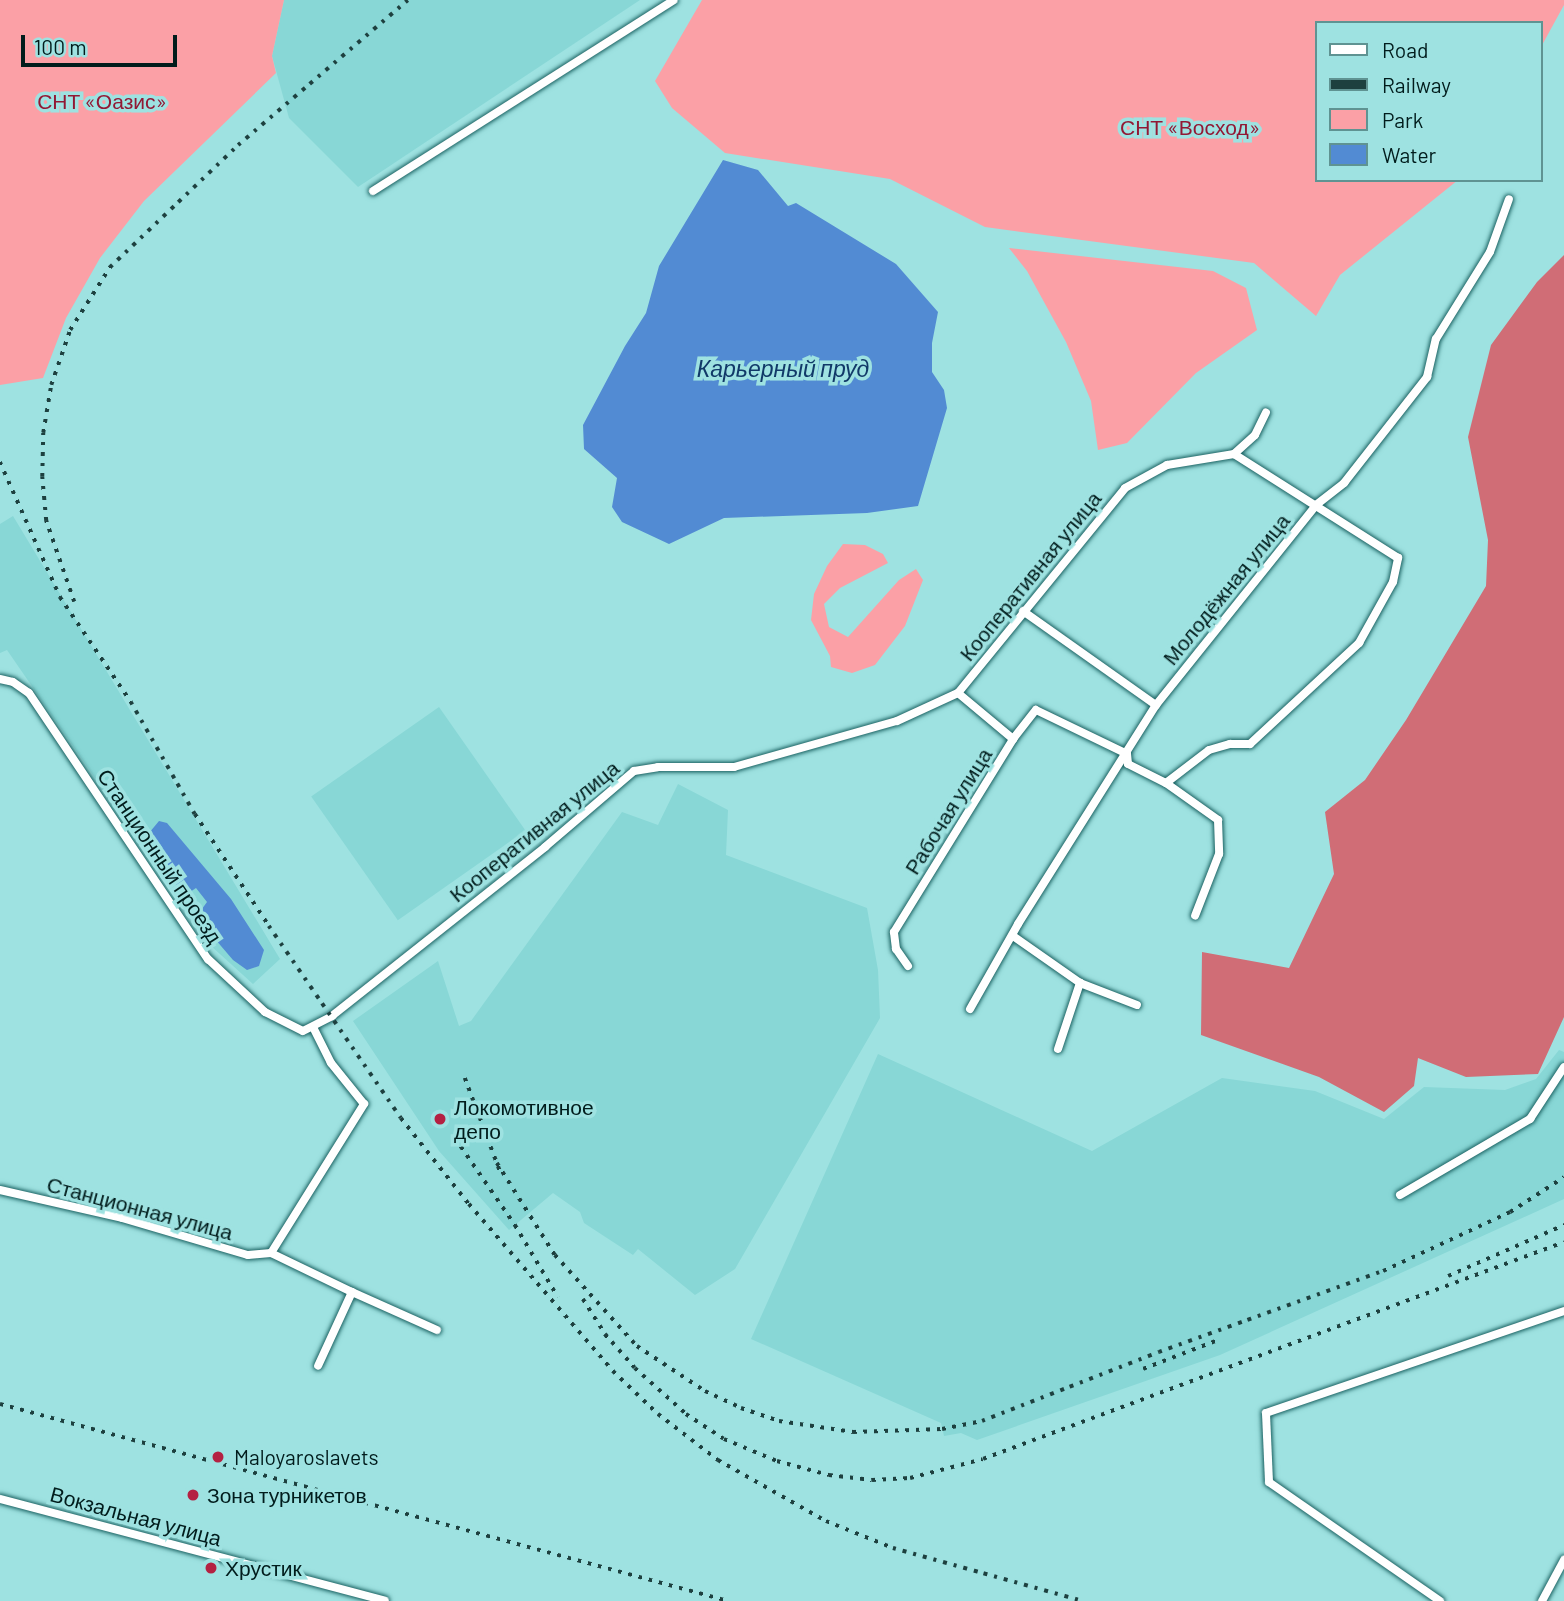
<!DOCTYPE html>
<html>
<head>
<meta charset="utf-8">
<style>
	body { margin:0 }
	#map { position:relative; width:1564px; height:1601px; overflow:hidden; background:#9ee2e1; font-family:Barlow,sans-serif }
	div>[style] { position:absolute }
	.built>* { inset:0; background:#88d7d6; transform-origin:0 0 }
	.green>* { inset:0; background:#fba0a6 }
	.forest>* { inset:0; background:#d06d76 }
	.water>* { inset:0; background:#528bd3 }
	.roads { filter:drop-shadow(0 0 2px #1b6262) drop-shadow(0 0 2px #1b6262) }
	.minor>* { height:8px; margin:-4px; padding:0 4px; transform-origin:4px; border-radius:4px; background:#fff }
	.rail>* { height:3.5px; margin-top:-1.75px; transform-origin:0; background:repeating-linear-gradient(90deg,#1d403f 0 3.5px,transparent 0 10.5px) }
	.dots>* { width:19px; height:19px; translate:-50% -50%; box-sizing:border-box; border:4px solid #9ee2e1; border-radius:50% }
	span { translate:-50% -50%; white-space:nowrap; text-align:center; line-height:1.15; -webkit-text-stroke:7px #9ee2e1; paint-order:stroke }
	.park-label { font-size:21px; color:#921834 }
	.street-label { font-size:21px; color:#011c1c }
	.poi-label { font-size:21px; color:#011c1c }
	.left { translate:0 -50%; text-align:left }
	.water-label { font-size:23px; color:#113968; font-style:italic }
	.legend { position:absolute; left:1315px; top:21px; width:228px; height:161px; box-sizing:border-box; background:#9ee2e1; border:2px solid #5f9392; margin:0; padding:9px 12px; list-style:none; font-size:21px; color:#011c1c }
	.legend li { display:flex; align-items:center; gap:14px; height:35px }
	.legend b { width:35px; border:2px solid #5f9392 }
	.scale { position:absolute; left:21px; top:35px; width:156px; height:32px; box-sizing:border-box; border:4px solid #011c1c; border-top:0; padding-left:9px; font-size:21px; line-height:24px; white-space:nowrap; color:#011c1c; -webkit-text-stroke:5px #9ee2e1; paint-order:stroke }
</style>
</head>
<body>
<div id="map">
	<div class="built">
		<div style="clip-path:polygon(284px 0,640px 0,358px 187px,289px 118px,272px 56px)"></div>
		<div style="clip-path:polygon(13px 516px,280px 959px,253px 984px,210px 945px,7px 650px,0 653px,0 524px)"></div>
		<div style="left:439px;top:707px;width:151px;height:156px;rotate:55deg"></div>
		<div style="clip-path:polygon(678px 784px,728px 810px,726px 855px,867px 908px,878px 970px,880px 1018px,735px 1269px,695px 1295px,638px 1249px,633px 1255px,584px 1223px,580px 1212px,553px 1193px,509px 1230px,439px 1151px,353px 1021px,438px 961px,459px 1026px,471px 1021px,622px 812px,658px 825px)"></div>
		<div style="clip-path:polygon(1559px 1050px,1564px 1052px,1564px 1199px,1220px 1355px,977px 1440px,961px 1433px,944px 1436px,941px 1423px,751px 1339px,878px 1054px,1092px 1151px,1222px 1078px,1315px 1091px,1384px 1119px,1424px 1087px,1505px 1090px,1536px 1079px)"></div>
	</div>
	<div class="green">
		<div style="clip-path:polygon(0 0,284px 0,272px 56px,276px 73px,144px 201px,100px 258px,66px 318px,43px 378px,0 385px)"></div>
		<div style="clip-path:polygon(702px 0,1564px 0,1564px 5px,1541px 47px,1541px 23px,1317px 23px,1317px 180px,1458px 180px,1340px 275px,1316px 316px,1254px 263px,985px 227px,890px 179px,725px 153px,672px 108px,655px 81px)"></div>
		<div style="clip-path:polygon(1009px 248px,1213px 271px,1246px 288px,1257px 330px,1196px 373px,1127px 443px,1098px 450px,1091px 401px,1066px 342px,1027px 271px)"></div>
		<div style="clip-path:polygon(843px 544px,865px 545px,883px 554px,888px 563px,840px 588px,824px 604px,829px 627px,848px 637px,899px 580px,916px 569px,923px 580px,905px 626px,875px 665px,852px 673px,831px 667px,830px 656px,811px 620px,814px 594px,827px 566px)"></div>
	</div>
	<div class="forest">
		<div style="clip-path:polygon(1564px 255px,1564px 1017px,1538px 1074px,1466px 1077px,1418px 1058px,1414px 1086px,1384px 1112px,1319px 1077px,1201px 1035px,1202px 952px,1289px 968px,1334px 874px,1325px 812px,1365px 780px,1406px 720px,1486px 586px,1488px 540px,1468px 437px,1491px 345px,1537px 282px)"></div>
	</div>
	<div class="water">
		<div style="clip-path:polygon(723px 160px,758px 170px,788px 206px,796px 203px,896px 264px,938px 312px,932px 343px,932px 372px,944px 390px,947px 408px,918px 506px,867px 513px,724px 518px,669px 544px,622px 522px,612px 507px,617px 478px,584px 449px,583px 425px,625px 346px,646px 313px,659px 266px)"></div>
		<div style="clip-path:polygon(159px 821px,167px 823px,231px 899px,264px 950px,259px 966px,247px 970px,233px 960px,215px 939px,199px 913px,207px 902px,196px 888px,184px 896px,144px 839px)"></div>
	</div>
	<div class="roads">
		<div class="minor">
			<div style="left:373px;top:191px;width:356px;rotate:-32.4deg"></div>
			<div style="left:1023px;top:611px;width:163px;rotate:35.3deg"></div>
			<div style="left:0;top:679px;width:13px;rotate:13deg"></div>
			<div style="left:13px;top:682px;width:19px;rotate:35deg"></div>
			<div style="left:29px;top:693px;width:321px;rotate:56.1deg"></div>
			<div style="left:208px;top:959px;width:78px;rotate:42.9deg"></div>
			<div style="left:265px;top:1012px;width:42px;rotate:26.6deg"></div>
			<div style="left:303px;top:1031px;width:33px;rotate:-27deg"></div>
			<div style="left:332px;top:1016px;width:272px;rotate:-38.4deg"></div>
			<div style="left:545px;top:847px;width:117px;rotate:-40.5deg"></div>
			<div style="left:634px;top:771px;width:24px;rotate:-9deg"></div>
			<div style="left:658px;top:767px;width:76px"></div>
			<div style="left:734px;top:767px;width:169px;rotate:-15.8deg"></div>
			<div style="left:897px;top:721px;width:67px;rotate:-24.7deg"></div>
			<div style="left:958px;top:693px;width:264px;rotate:-50.8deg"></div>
			<div style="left:1125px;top:488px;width:48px;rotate:-28.7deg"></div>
			<div style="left:1167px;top:465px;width:68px;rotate:-9.3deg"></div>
			<div style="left:1234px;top:454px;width:28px;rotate:-42deg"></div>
			<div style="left:1255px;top:435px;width:25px;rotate:-64deg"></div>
			<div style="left:958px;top:693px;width:72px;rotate:39.9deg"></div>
			<div style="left:1166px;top:783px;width:54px;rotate:-37.5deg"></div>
			<div style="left:1209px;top:750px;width:22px;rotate:-16deg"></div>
			<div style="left:1230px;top:744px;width:20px"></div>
			<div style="left:1250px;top:744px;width:149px;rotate:-42.8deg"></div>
			<div style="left:1359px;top:643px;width:70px;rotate:-60.9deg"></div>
			<div style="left:1393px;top:582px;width:25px;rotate:-78deg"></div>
			<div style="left:1398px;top:558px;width:194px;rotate:-147.6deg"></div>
			<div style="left:1013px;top:936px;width:82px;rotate:35deg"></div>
			<div style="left:1080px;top:983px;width:61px;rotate:21.1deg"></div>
			<div style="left:908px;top:966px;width:21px;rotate:-125deg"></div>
			<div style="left:896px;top:949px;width:17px;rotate:-97deg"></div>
			<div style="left:894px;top:932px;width:227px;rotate:-58.3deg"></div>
			<div style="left:1013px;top:739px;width:37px;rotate:-52deg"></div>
			<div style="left:1036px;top:710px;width:101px;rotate:25.8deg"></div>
			<div style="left:1127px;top:754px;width:10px;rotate:84deg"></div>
			<div style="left:1128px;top:764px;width:42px;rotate:26.6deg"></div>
			<div style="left:1166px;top:783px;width:64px;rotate:35.4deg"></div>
			<div style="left:1218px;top:820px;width:34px;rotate:88deg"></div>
			<div style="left:1219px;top:854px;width:66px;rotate:111.2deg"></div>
			<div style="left:970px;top:1009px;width:98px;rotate:-60.5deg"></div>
			<div style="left:1018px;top:924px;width:259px;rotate:-57.8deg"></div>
			<div style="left:1156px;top:705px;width:256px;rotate:-51.3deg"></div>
			<div style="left:1316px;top:505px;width:36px;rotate:-38deg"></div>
			<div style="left:1344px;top:483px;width:135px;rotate:-51.9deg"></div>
			<div style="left:1427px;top:377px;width:39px;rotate:-77deg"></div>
			<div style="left:1436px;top:339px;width:102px;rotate:-58.2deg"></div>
			<div style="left:1490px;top:252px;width:56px;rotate:-70.3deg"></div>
			<div style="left:1058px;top:1049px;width:70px;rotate:-71.6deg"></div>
			<div style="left:0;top:1190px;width:125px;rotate:12.9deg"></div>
			<div style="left:122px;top:1218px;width:131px;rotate:16.4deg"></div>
			<div style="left:248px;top:1255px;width:23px;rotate:-5deg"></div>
			<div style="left:271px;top:1253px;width:90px;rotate:25.7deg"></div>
			<div style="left:352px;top:1292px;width:81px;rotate:114.7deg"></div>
			<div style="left:1400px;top:1195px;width:151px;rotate:-30.3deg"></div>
			<div style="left:1530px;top:1119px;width:62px;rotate:-56.8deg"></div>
			<div style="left:271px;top:1253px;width:176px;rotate:-58deg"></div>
			<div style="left:364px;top:1104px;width:53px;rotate:-128.8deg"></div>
			<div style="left:331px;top:1063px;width:40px;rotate:-116.6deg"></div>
			<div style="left:352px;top:1292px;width:93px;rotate:24.1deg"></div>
			<div style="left:0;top:1499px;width:398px;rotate:14.8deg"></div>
			<div style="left:1440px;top:1601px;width:208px;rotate:-145.2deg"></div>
			<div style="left:1269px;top:1482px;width:69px;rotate:-92.5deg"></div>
			<div style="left:1266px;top:1413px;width:315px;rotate:-18.9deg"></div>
			<div style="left:1542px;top:1601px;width:47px;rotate:-61.8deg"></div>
		</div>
	</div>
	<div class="rail">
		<div style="left:0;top:462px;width:148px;rotate:66deg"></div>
		<div style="left:60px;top:597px;width:127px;rotate:55.9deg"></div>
		<div style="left:131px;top:702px;width:129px;rotate:60.3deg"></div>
		<div style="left:195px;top:814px;width:134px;rotate:56.5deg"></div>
		<div style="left:269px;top:926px;width:233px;rotate:55.5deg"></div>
		<div style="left:401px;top:1118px;width:110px;rotate:51.7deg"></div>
		<div style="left:469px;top:1204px;width:221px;rotate:49.2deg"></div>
		<div style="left:613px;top:1371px;width:62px;rotate:43.7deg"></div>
		<div style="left:658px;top:1414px;width:76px;rotate:37.5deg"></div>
		<div style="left:718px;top:1460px;width:124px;rotate:29.5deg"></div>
		<div style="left:826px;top:1521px;width:72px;rotate:21.9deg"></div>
		<div style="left:893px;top:1548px;width:197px;rotate:15.6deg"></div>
		<div style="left:74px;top:602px;width:86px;rotate:-109.1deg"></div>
		<div style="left:46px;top:521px;width:44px;rotate:-95.2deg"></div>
		<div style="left:42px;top:477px;width:44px;rotate:-88.7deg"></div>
		<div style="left:43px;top:433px;width:49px;rotate:-80.5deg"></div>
		<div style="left:51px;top:385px;width:58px;rotate:-70.9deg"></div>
		<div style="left:70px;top:330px;width:75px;rotate:-57.6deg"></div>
		<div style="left:110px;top:267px;width:177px;rotate:-43.6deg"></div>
		<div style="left:238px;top:145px;width:223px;rotate:-40.5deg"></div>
		<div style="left:465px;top:1078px;width:99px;rotate:69.4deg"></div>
		<div style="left:455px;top:1138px;width:106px;rotate:55.4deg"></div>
		<div style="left:515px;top:1225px;width:84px;rotate:59.2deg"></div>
		<div style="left:497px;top:1163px;width:109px;rotate:57.8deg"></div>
		<div style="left:555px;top:1255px;width:122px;rotate:48deg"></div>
		<div style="left:637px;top:1346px;width:82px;rotate:33.5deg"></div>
		<div style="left:705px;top:1391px;width:40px;rotate:25deg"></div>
		<div style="left:741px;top:1408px;width:40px;rotate:18.9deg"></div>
		<div style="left:779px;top:1421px;width:75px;rotate:8.5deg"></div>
		<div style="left:853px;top:1432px;width:89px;rotate:-1.9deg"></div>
		<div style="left:942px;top:1429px;width:41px;rotate:-11.3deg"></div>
		<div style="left:982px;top:1421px;width:190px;rotate:-21.3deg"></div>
		<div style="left:1159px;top:1352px;width:238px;rotate:-19.9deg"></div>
		<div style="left:1383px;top:1271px;width:140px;rotate:-24.9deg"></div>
		<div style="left:1510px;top:1212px;width:64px;rotate:-32.9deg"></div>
		<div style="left:1448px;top:1276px;width:127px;rotate:-23.7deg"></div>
		<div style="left:583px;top:1299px;width:49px;rotate:57.6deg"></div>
		<div style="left:605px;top:1334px;width:45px;rotate:48.6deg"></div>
		<div style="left:635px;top:1368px;width:69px;rotate:42deg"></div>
		<div style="left:686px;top:1414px;width:45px;rotate:33.3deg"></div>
		<div style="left:724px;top:1439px;width:57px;rotate:22.5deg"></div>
		<div style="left:777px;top:1461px;width:54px;rotate:15.1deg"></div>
		<div style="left:829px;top:1475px;width:43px;rotate:6.6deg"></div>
		<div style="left:872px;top:1480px;width:38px;rotate:-3deg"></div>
		<div style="left:910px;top:1478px;width:75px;rotate:-14.6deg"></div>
		<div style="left:983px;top:1459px;width:620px;rotate:-20.48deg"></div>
		<div style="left:1143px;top:1369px;width:80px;rotate:-21.1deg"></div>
		<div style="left:0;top:1404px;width:754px;rotate:15.14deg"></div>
	</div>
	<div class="dots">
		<div style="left:440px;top:1119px;background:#b42142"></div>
		<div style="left:218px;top:1457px;background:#b42142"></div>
		<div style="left:193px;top:1495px;background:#b42142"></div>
		<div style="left:211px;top:1568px;background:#b42142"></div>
	</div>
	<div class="park-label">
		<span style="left:102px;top:101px">СНТ «Оазис»</span>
		<span style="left:1190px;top:127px">СНТ «Восход»</span>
	</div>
	<div class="street-label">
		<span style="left:1030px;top:576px;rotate:-51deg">Кооперативная улица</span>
		<span style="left:1226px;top:589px;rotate:-51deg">Молодёжная улица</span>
		<span style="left:948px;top:811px;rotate:-58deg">Рабочая улица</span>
		<span style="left:534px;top:831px;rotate:-39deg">Кооперативная улица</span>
		<span style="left:160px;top:856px;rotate:56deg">Станционный проезд</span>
		<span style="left:140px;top:1208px;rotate:15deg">Станционная улица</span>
		<span style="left:136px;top:1516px;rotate:15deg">Вокзальная улица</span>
	</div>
	<div class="poi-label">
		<span class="left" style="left:454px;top:1119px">Локомотивное<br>депо</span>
		<span class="left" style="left:234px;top:1457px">Maloyaroslavets</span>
		<span class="left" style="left:207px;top:1495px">Зона турникетов</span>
		<span class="left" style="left:225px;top:1568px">Хрустик</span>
	</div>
	<div class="water-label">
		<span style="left:783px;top:368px">Карьерный пруд</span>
	</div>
	<ul class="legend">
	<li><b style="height:9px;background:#fff"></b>Road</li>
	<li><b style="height:9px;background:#1d403f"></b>Railway</li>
	<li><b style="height:19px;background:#fba0a6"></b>Park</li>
	<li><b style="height:19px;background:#528bd3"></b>Water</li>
	</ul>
	<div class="scale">100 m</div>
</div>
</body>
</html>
